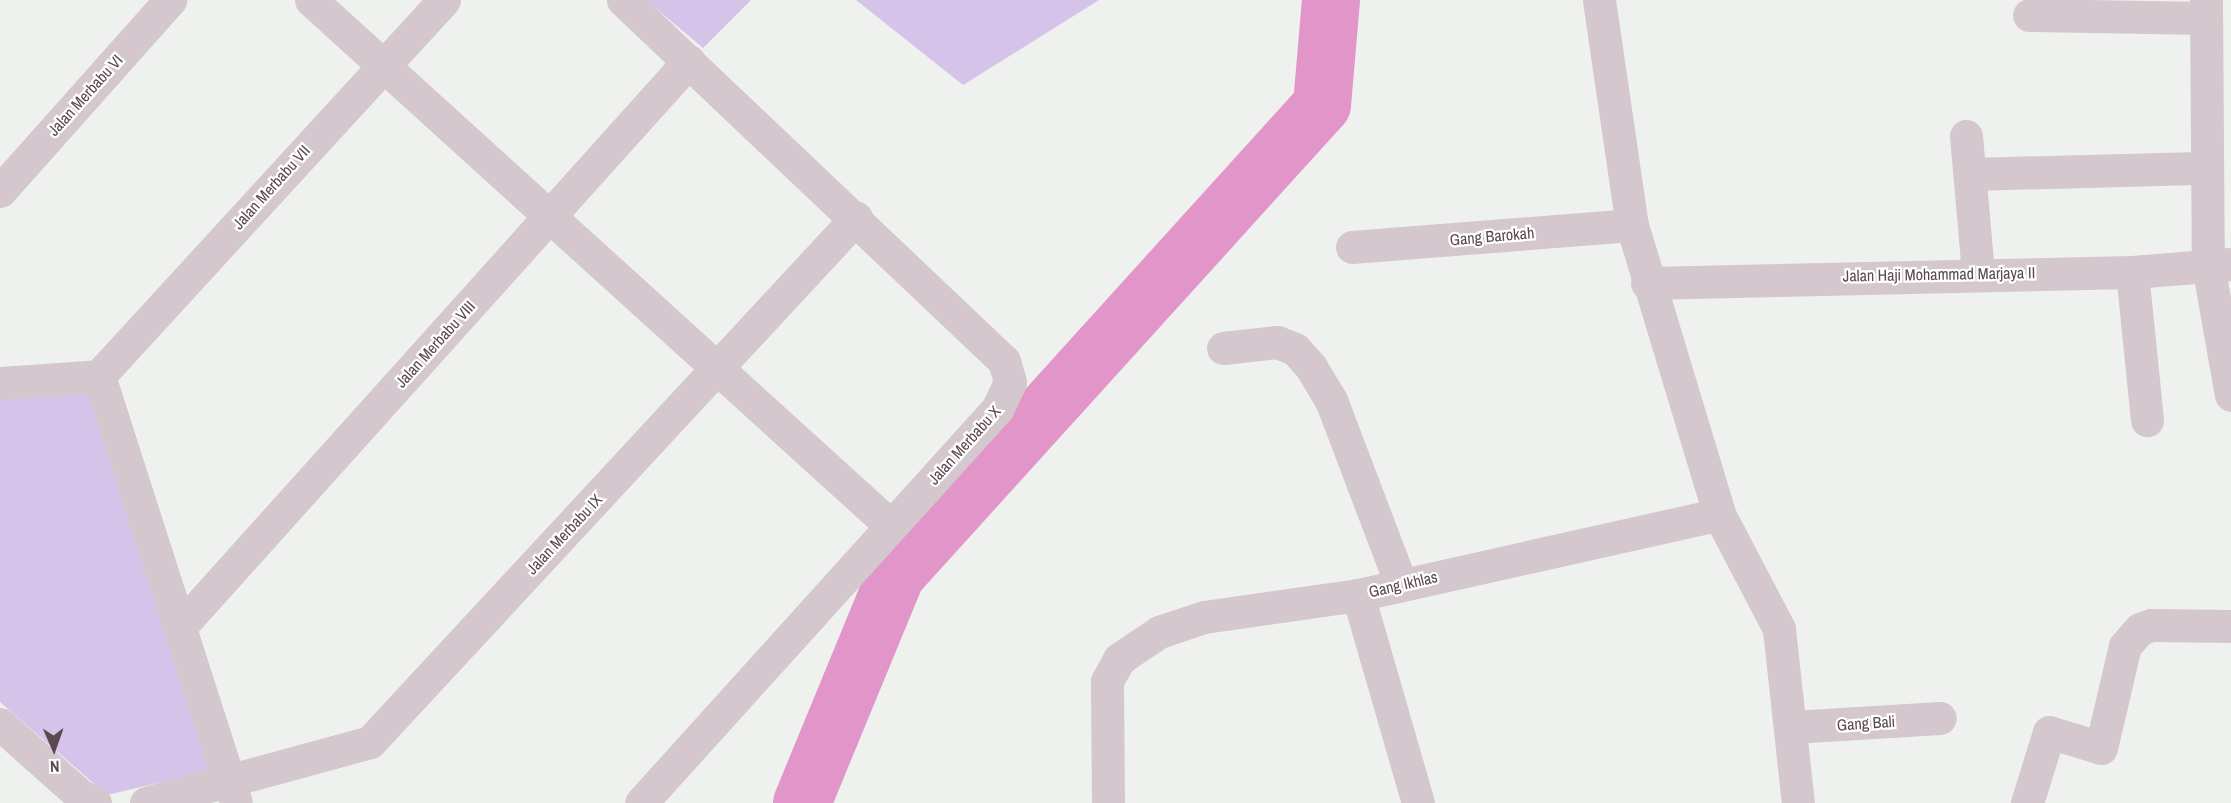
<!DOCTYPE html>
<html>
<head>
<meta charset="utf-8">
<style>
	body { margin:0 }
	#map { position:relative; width:2231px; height:803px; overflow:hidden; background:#eff1ef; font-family:"Archivo Narrow",sans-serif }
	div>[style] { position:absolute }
	.green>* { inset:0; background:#d6c3ea }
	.river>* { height:58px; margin:-29px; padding:0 29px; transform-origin:29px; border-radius:29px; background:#e195c9 }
	.minor>* { height:33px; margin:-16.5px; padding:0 16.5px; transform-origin:16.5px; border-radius:16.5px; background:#d4c7cd }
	span { translate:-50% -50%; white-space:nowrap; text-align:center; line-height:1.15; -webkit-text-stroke:4.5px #fff; paint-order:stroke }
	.street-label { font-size:16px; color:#5a4950 }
	.north { position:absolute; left:24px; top:719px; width:60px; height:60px; -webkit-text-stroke:4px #fff; paint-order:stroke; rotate:178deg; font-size:16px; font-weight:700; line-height:24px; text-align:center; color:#5a4950 }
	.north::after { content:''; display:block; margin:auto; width:21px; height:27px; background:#5a4950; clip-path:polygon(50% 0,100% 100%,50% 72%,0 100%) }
</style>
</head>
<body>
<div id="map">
	<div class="green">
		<div style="clip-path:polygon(646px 0,751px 0,703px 48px)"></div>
		<div style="clip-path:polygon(856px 0,1099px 0,963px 85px)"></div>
		<div style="clip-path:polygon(88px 388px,213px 770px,107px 795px,0 702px,0 395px)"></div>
	</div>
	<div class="river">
		<div style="left:802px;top:803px;width:247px;rotate:-67.6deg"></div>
		<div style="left:896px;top:575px;width:634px;rotate:-47.81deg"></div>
		<div style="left:1322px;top:105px;width:105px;rotate:-85.1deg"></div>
	</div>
	<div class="minor">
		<div style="left:311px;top:0;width:782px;rotate:42.2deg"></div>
		<div style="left:623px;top:0;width:525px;rotate:43.46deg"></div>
		<div style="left:1004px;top:361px;width:22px;rotate:74deg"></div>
		<div style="left:1010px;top:382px;width:29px;rotate:115deg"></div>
		<div style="left:998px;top:408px;width:532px;rotate:132.11deg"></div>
		<div style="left:1599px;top:0;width:227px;rotate:81.7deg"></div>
		<div style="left:1632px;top:225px;width:302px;rotate:73.2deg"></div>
		<div style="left:1719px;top:514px;width:130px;rotate:62.4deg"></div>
		<div style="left:1779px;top:629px;width:175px;rotate:83.8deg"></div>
		<div style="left:2206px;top:0;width:265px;rotate:89.6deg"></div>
		<div style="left:2208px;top:265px;width:132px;rotate:80deg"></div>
		<div style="left:2029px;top:15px;width:177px;rotate:1deg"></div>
		<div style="left:1966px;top:136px;width:137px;rotate:85deg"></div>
		<div style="left:1970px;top:174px;width:237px;rotate:-1.5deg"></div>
		<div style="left:0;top:191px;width:256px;rotate:-48.3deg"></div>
		<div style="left:1352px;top:247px;width:281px;rotate:-4.5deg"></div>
		<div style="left:2132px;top:272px;width:149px;rotate:84.2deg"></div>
		<div style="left:1647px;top:283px;width:485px;rotate:-1.3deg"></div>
		<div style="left:2132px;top:272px;width:99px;rotate:-4.6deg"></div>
		<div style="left:1223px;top:348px;width:54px;rotate:-6.3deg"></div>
		<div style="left:1277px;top:342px;width:19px;rotate:21deg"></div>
		<div style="left:1295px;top:349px;width:24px;rotate:48deg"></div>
		<div style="left:1311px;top:367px;width:39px;rotate:59deg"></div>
		<div style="left:1331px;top:400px;width:197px;rotate:69.2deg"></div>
		<div style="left:99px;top:376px;width:510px;rotate:-47.46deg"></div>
		<div style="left:99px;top:376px;width:447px;rotate:72.2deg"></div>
		<div style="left:0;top:383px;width:99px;rotate:-4deg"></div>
		<div style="left:1358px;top:595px;width:216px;rotate:73.9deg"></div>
		<div style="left:180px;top:627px;width:761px;rotate:-48.04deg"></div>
		<div style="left:0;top:724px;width:107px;rotate:41.6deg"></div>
		<div style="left:80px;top:795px;width:17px;rotate:28deg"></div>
		<div style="left:1792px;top:727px;width:148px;rotate:-3.5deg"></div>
		<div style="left:146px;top:803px;width:232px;rotate:-15.2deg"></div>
		<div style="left:370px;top:742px;width:715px;rotate:-47.15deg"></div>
		<div style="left:1108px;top:803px;width:122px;rotate:-90.5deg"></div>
		<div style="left:1107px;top:681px;width:25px;rotate:-61deg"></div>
		<div style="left:1119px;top:659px;width:48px;rotate:-34deg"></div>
		<div style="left:1159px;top:632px;width:47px;rotate:-18.4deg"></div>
		<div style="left:1204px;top:617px;width:156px;rotate:-8.1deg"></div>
		<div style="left:1358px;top:595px;width:370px;rotate:-12.6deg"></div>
		<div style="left:2027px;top:803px;width:74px;rotate:-72.8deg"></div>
		<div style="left:2049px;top:732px;width:54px;rotate:17.1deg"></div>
		<div style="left:2101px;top:748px;width:105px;rotate:-76.8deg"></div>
		<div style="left:2125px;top:646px;width:23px;rotate:-49deg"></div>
		<div style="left:2140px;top:629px;width:12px;rotate:-20deg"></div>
		<div style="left:2151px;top:625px;width:80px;rotate:0.7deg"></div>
	</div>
	<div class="street-label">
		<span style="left:85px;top:95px;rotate:-48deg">Jalan Merbabu VI</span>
		<span style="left:271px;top:187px;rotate:-48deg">Jalan Merbabu VII</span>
		<span style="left:1492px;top:236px;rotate:-5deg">Gang Barokah</span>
		<span style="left:1939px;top:274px;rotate:-1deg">Jalan Haji Mohammad Marjaya II</span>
		<span style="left:435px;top:344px;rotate:-48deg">Jalan Merbabu VIII</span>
		<span style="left:964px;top:445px;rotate:-48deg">Jalan Merbabu X</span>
		<span style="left:564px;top:534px;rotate:-47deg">Jalan Merbabu IX</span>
		<span style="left:1403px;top:584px;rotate:-13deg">Gang Ikhlas</span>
		<span style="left:1866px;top:723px;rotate:-4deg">Gang Bali</span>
	</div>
	<div class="north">N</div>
</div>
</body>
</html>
